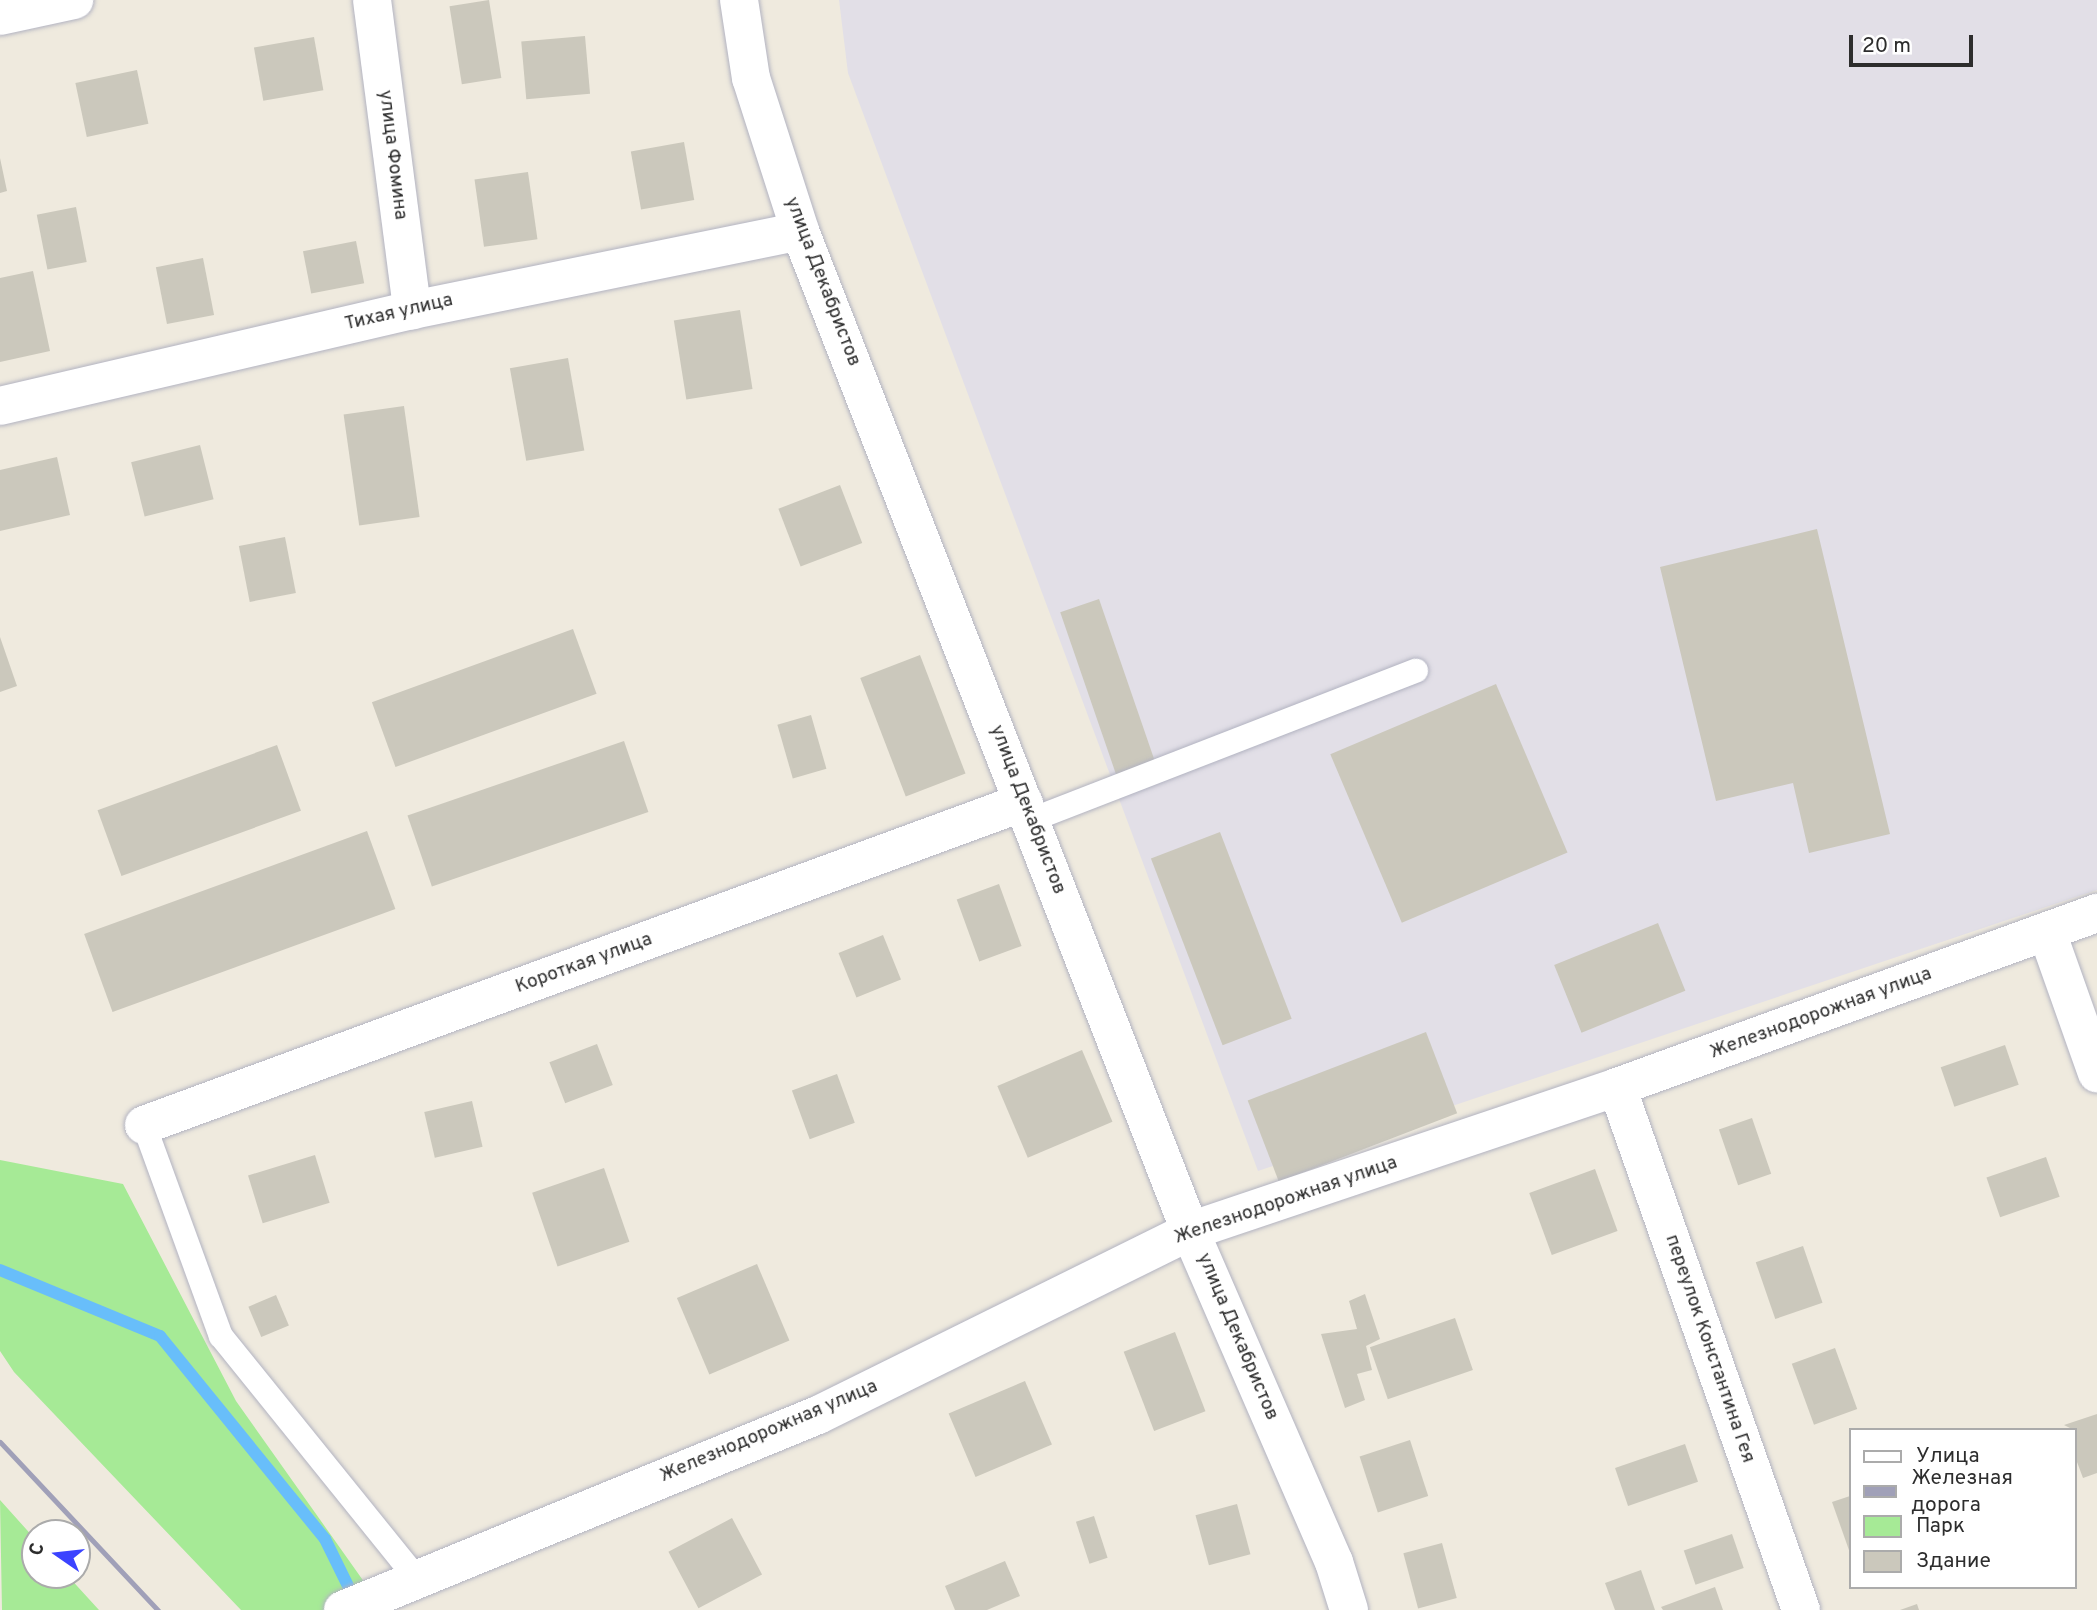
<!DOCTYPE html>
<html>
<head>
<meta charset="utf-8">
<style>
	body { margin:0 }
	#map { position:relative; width:2097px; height:1610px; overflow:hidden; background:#efeade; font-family:Overpass,sans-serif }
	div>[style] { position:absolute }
	.industrial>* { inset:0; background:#e2dfe7 }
	.green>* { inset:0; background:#a6ea96 }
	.stream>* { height:12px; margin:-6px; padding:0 6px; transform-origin:6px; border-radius:6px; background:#68befa }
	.building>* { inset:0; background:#cbc8bc; transform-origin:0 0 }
	.roads { filter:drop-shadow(0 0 2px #b2b3c1) drop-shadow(0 0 2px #b2b3c1) }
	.lane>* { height:24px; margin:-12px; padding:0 12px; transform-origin:12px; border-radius:12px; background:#fff }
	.street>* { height:38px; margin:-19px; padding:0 19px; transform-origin:19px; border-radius:19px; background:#fff }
	.secondary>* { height:38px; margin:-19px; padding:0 19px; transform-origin:19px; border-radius:19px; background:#fff }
	.rail>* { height:5px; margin:-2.5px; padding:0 2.5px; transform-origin:2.5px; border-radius:2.5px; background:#a0a0b8 }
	span { translate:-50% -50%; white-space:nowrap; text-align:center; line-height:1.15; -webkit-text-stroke:5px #fff; paint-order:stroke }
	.street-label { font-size:19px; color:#2d2d2d }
	.legend { position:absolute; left:1849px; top:1428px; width:228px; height:161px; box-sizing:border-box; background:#fff; border:2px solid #ababab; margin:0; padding:9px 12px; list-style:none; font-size:21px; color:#2d2d2d }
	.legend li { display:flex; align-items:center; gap:14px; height:35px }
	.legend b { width:35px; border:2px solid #ababab }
	.north { position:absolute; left:21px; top:1519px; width:70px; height:70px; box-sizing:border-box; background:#fff; border:2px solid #ababab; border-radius:50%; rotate:284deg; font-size:19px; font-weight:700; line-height:28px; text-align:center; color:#2d2d2d }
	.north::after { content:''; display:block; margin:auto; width:24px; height:32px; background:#3b43ff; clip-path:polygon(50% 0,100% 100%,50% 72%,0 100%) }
	.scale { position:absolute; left:1849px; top:35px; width:124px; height:32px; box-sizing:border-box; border:4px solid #2d2d2d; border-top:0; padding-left:9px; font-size:21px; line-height:24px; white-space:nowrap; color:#2d2d2d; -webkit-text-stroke:5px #fff; paint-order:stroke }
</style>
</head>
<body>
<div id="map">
	<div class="industrial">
		<div style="clip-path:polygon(839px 0,2097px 0,2097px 890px,1258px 1171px,848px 73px)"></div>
	</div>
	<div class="green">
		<div style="clip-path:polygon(0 1160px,123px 1184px,236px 1401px,384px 1610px,241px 1610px,14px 1372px,0 1351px)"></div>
		<div style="clip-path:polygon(0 1500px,35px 1539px,35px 1575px,67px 1575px,99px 1610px,2px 1610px)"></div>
	</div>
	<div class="stream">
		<div style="left:0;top:1270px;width:173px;rotate:22.4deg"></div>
		<div style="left:160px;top:1336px;width:262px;rotate:50.9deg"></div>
		<div style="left:325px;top:1539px;width:59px;rotate:63.9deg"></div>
	</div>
	<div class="building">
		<div style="left:489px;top:0;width:79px;height:40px;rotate:81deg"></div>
		<div style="left:585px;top:36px;width:58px;height:64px;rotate:85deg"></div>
		<div style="left:314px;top:37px;width:54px;height:61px;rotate:80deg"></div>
		<div style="left:137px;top:70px;width:55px;height:63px;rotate:78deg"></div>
		<div style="left:684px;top:142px;width:59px;height:54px;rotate:80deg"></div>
		<div style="clip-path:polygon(0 158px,7px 191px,0 193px)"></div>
		<div style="left:528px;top:172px;width:68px;height:54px;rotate:82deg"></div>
		<div style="left:76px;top:207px;width:56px;height:40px;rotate:79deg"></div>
		<div style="left:356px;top:241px;width:43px;height:54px;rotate:79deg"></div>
		<div style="left:203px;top:258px;width:58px;height:48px;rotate:79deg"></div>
		<div style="clip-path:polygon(33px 271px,50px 351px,0 362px,0 278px)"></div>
		<div style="left:740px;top:310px;width:80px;height:67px;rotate:81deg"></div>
		<div style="left:568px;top:358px;width:94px;height:59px;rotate:80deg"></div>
		<div style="left:404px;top:406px;width:112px;height:61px;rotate:82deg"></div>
		<div style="left:200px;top:445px;width:56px;height:71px;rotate:76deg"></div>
		<div style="clip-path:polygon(57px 457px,70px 515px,0 531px,0 470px)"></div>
		<div style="left:840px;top:485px;width:62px;height:66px;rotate:69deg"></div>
		<div style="clip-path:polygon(1817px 529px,1890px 834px,1809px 853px,1793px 783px,1716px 801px,1660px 567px)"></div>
		<div style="left:285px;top:537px;width:57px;height:47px;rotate:79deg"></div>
		<div style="left:1099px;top:599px;width:176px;height:41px;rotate:71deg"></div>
		<div style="left:573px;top:629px;width:69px;height:214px;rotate:70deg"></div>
		<div style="clip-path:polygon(0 637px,17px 686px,0 692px)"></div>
		<div style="left:920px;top:655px;width:127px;height:64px;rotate:69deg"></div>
		<div style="left:1496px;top:684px;width:183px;height:180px;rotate:67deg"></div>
		<div style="left:811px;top:715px;width:56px;height:35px;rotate:74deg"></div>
		<div style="left:624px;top:741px;width:75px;height:229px;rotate:71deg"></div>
		<div style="left:277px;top:745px;width:70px;height:191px;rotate:70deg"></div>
		<div style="left:367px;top:831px;width:83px;height:301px;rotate:70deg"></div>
		<div style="left:1220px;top:832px;width:200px;height:74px;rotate:69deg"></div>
		<div style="left:999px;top:884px;width:66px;height:45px;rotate:70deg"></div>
		<div style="left:1658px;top:923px;width:73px;height:112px;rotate:68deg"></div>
		<div style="left:883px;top:935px;width:48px;height:48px;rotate:68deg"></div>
		<div style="left:1426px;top:1032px;width:87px;height:191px;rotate:69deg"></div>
		<div style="left:597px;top:1044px;width:44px;height:51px;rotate:69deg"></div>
		<div style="left:2005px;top:1045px;width:42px;height:68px;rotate:71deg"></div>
		<div style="left:1082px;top:1050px;width:78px;height:92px;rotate:67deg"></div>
		<div style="left:837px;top:1074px;width:52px;height:48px;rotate:70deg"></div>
		<div style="left:472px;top:1101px;width:47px;height:49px;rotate:77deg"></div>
		<div style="left:1752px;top:1118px;width:59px;height:35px;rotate:71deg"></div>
		<div style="left:315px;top:1155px;width:50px;height:70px;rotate:73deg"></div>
		<div style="left:2046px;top:1157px;width:42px;height:63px;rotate:71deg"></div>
		<div style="left:604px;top:1168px;width:78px;height:76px;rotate:71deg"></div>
		<div style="left:1595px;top:1169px;width:66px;height:70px;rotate:70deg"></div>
		<div style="left:1803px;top:1246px;width:60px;height:50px;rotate:71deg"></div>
		<div style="left:757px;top:1264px;width:83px;height:87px;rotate:67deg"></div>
		<div style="clip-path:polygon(1365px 1294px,1380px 1339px,1366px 1346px,1372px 1370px,1357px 1374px,1365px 1400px,1345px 1408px,1321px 1334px,1357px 1329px,1349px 1301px)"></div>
		<div style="left:276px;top:1295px;width:33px;height:30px;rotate:67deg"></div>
		<div style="left:1455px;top:1318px;width:55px;height:90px;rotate:71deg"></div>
		<div style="left:1175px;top:1332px;width:85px;height:55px;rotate:69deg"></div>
		<div style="left:1835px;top:1348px;width:65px;height:46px;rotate:70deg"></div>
		<div style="left:1025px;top:1381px;width:69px;height:83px;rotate:67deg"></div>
		<div style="clip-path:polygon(2097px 1414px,2097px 1473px,2083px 1478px,2074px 1454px,2074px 1430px,2064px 1425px)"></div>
		<div style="left:1410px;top:1440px;width:59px;height:53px;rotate:72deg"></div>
		<div style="left:1685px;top:1444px;width:40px;height:74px;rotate:71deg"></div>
		<div style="clip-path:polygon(1850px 1496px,1850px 1553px,1832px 1502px)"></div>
		<div style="left:1237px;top:1504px;width:52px;height:43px;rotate:75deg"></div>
		<div style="left:1094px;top:1516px;width:44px;height:19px;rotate:72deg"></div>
		<div style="left:732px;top:1518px;width:64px;height:72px;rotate:62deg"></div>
		<div style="left:1732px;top:1534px;width:36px;height:51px;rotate:71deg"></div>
		<div style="left:1442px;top:1543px;width:57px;height:40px;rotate:75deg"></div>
		<div style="clip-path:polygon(1005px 1561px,1020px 1596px,987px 1610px,955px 1610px,945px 1586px)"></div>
		<div style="clip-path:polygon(1641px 1570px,1655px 1610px,1615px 1610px,1605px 1583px)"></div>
		<div style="clip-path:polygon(1715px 1587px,1723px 1610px,1663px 1610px,1661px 1607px)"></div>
		<div style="clip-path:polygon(1917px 1604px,1919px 1610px,1900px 1610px)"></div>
	</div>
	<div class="roads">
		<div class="lane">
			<div style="left:1031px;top:820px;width:413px;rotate:-21.2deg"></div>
			<div style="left:144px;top:1125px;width:225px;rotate:70deg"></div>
			<div style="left:221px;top:1336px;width:311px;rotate:51.1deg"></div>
		</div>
		<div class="street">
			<div style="left:372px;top:0;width:313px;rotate:82.6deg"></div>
			<div style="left:0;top:16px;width:76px;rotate:-12.2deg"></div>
			<div style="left:0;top:406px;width:423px;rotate:-13.1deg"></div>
			<div style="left:412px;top:310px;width:396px;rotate:-11.5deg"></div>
			<div style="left:2047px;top:932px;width:150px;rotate:70.5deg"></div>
			<div style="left:1617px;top:1087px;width:554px;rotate:70.62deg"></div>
			<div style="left:144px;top:1125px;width:937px;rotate:-20.16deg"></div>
			<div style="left:343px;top:1610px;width:513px;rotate:-22.32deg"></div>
			<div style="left:818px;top:1415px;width:415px;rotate:-26.3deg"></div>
			<div style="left:1190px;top:1231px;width:361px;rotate:66.5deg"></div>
			<div style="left:1334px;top:1562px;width:50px;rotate:72.6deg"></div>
		</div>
		<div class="secondary">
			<div style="left:739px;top:0;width:79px;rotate:81.3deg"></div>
			<div style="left:751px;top:78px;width:161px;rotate:72.2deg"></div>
			<div style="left:800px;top:231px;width:1073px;rotate:68.69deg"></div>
			<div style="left:1190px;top:1231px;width:451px;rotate:-18.6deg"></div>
			<div style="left:1617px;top:1087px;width:511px;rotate:-19.93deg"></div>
		</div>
	</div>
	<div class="rail">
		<div style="left:0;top:1442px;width:231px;rotate:46.8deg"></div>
	</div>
	<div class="street-label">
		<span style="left:392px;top:155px;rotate:83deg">улица Фомина</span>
		<span style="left:822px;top:282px;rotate:69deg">улица Декабристов</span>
		<span style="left:399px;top:313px;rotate:-13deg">Тихая улица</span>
		<span style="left:1027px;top:810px;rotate:69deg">улица Декабристов</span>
		<span style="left:584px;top:964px;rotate:-20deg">Короткая улица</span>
		<span style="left:1821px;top:1014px;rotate:-20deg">Железнодорожная улица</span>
		<span style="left:1286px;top:1201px;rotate:-19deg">Железнодорожная улица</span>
		<span style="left:1237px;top:1337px;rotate:67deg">улица Декабристов</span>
		<span style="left:1709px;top:1349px;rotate:71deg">переулок Константина Гея</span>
		<span style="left:769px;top:1432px;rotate:-23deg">Железнодорожная улица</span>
	</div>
	<ul class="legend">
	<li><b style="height:9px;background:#fff"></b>Улица</li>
	<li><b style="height:9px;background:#a0a0b8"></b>Железная дорога</li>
	<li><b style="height:19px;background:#a6ea96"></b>Парк</li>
	<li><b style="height:19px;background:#cbc8bc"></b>Здание</li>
	</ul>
	<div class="north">С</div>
	<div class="scale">20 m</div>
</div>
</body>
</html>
